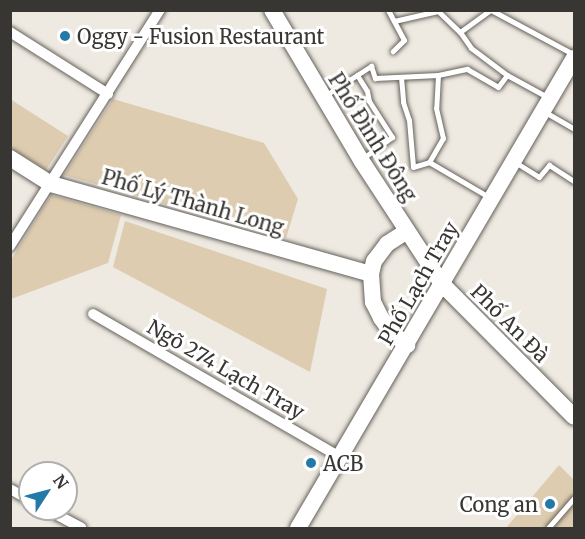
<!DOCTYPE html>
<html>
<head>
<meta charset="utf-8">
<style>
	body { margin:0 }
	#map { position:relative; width:585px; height:539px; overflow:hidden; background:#eee9e1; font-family:Merriweather,serif }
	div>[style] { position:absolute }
	.green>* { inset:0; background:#ddccb0 }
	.roads { filter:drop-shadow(0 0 2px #65615b) drop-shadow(0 0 2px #65615b) }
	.lane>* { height:5px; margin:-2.5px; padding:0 2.5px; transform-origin:2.5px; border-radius:2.5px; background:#fff }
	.street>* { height:10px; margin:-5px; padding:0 5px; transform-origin:5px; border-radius:5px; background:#fff }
	.secondary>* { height:16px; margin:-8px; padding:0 8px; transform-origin:8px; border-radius:8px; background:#fff }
	.dots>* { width:16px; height:16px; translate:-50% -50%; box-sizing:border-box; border:3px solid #fff; border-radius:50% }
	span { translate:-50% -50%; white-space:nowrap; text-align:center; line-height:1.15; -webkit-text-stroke:6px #fff; paint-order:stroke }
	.poi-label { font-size:20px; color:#373633 }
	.left { translate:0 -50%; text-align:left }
	.right { translate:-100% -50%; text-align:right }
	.street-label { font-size:20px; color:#373633 }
	.frame { position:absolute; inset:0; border:12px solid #373633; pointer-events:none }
	.north { position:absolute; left:18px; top:461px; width:60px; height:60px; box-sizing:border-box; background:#fff; border:2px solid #afafad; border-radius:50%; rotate:54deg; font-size:16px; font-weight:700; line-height:24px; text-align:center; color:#373633 }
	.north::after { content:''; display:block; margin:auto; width:21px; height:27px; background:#237aa9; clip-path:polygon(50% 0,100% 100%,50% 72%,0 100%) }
</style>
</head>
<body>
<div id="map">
	<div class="green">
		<div style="clip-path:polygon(10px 99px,68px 136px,46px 170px,11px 148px)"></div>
		<div style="clip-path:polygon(113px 99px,264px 143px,298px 199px,286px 238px,64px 175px)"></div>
		<div style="clip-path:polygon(51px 195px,121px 215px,108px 263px,11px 299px,11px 260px)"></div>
		<div style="clip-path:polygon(125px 221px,327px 289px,310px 372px,113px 267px)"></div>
		<div style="clip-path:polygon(559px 465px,574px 480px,574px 528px,506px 528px)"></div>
	</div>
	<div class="roads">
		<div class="lane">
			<div style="left:388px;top:10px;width:34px;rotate:62deg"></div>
			<div style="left:404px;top:40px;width:16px;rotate:135deg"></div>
			<div style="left:491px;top:10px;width:93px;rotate:28.2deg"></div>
			<div style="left:394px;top:21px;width:45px;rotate:-12.8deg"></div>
			<div style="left:438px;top:11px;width:30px;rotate:44deg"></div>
			<div style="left:460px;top:32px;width:19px;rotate:55deg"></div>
			<div style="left:471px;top:48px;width:45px;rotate:36.9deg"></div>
			<div style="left:460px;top:32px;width:37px;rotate:-36deg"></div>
			<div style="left:357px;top:75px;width:19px;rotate:58deg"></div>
			<div style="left:367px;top:91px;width:10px;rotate:79deg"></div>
			<div style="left:369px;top:101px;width:43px;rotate:57.4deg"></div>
			<div style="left:392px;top:137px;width:37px;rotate:144deg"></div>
			<div style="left:438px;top:75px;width:33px;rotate:93deg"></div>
			<div style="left:436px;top:108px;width:31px;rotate:77deg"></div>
			<div style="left:443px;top:138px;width:28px;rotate:120deg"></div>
			<div style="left:429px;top:162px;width:69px;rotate:30.3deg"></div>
			<div style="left:401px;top:77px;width:25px;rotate:85deg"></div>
			<div style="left:403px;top:102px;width:19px;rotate:72deg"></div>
			<div style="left:409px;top:120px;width:47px;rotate:85.1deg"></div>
			<div style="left:413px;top:167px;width:17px;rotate:-17deg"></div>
			<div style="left:326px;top:95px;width:54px;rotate:-32.8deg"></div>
			<div style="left:371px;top:66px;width:13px;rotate:72deg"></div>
			<div style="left:375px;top:78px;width:63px;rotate:-2.7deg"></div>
			<div style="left:438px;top:75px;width:30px;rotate:-12deg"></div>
			<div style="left:467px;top:69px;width:36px;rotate:30deg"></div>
			<div style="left:498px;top:87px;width:15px;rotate:-53deg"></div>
			<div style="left:507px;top:75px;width:48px;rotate:28.7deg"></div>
			<div style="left:545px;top:112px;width:34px;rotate:30deg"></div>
			<div style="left:515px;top:162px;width:28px;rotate:32deg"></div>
			<div style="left:539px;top:177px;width:16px;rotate:-50deg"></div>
			<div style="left:549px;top:165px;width:30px;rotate:33deg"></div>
			<div style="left:548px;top:528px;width:40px;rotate:-49deg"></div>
		</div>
		<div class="street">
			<div style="left:10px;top:32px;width:116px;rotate:32.3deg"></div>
			<div style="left:10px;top:246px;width:280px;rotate:-57.6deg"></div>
			<div style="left:93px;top:314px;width:285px;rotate:30.1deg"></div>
			<div style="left:10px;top:489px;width:23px;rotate:29deg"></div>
			<div style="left:46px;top:509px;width:40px;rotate:28deg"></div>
		</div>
		<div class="secondary">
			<div style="left:272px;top:10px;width:174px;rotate:59.3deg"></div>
			<div style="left:361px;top:160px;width:148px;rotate:56.8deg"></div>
			<div style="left:442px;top:284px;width:187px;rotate:45.2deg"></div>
			<div style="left:10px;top:158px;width:49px;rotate:32.4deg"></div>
			<div style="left:51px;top:184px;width:332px;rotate:15.7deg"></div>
			<div style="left:407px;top:231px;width:24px;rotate:147deg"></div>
			<div style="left:387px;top:244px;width:21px;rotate:127deg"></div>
			<div style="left:374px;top:261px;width:13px;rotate:103deg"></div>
			<div style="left:371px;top:274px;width:28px;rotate:86deg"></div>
			<div style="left:373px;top:302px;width:18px;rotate:63deg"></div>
			<div style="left:381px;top:318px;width:17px;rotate:54deg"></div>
			<div style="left:391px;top:332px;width:21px;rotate:39deg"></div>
			<div style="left:298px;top:528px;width:545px;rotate:-59.58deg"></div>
		</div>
	</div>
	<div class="dots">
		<div style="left:65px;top:36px;background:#237aa9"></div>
		<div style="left:311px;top:463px;background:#237aa9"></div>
		<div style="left:550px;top:504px;background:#237aa9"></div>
	</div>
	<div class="poi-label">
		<span class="left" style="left:77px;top:36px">Oggy - Fusion Restaurant</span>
		<span class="left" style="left:323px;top:463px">ACB</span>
		<span class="right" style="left:538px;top:504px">Cong an</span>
	</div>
	<div class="street-label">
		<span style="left:373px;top:137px;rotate:58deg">Phố Đình Đông</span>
		<span style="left:193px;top:202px;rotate:16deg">Phố Lý Thành Long</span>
		<span style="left:418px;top:283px;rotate:-60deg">Phố Lạch Tray</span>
		<span style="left:510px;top:323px;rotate:45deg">Phố An Đà</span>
		<span style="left:226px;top:369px;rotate:30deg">Ngõ 274 Lạch Tray</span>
	</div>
	<div class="frame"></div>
	<div class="north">N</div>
</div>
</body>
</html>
